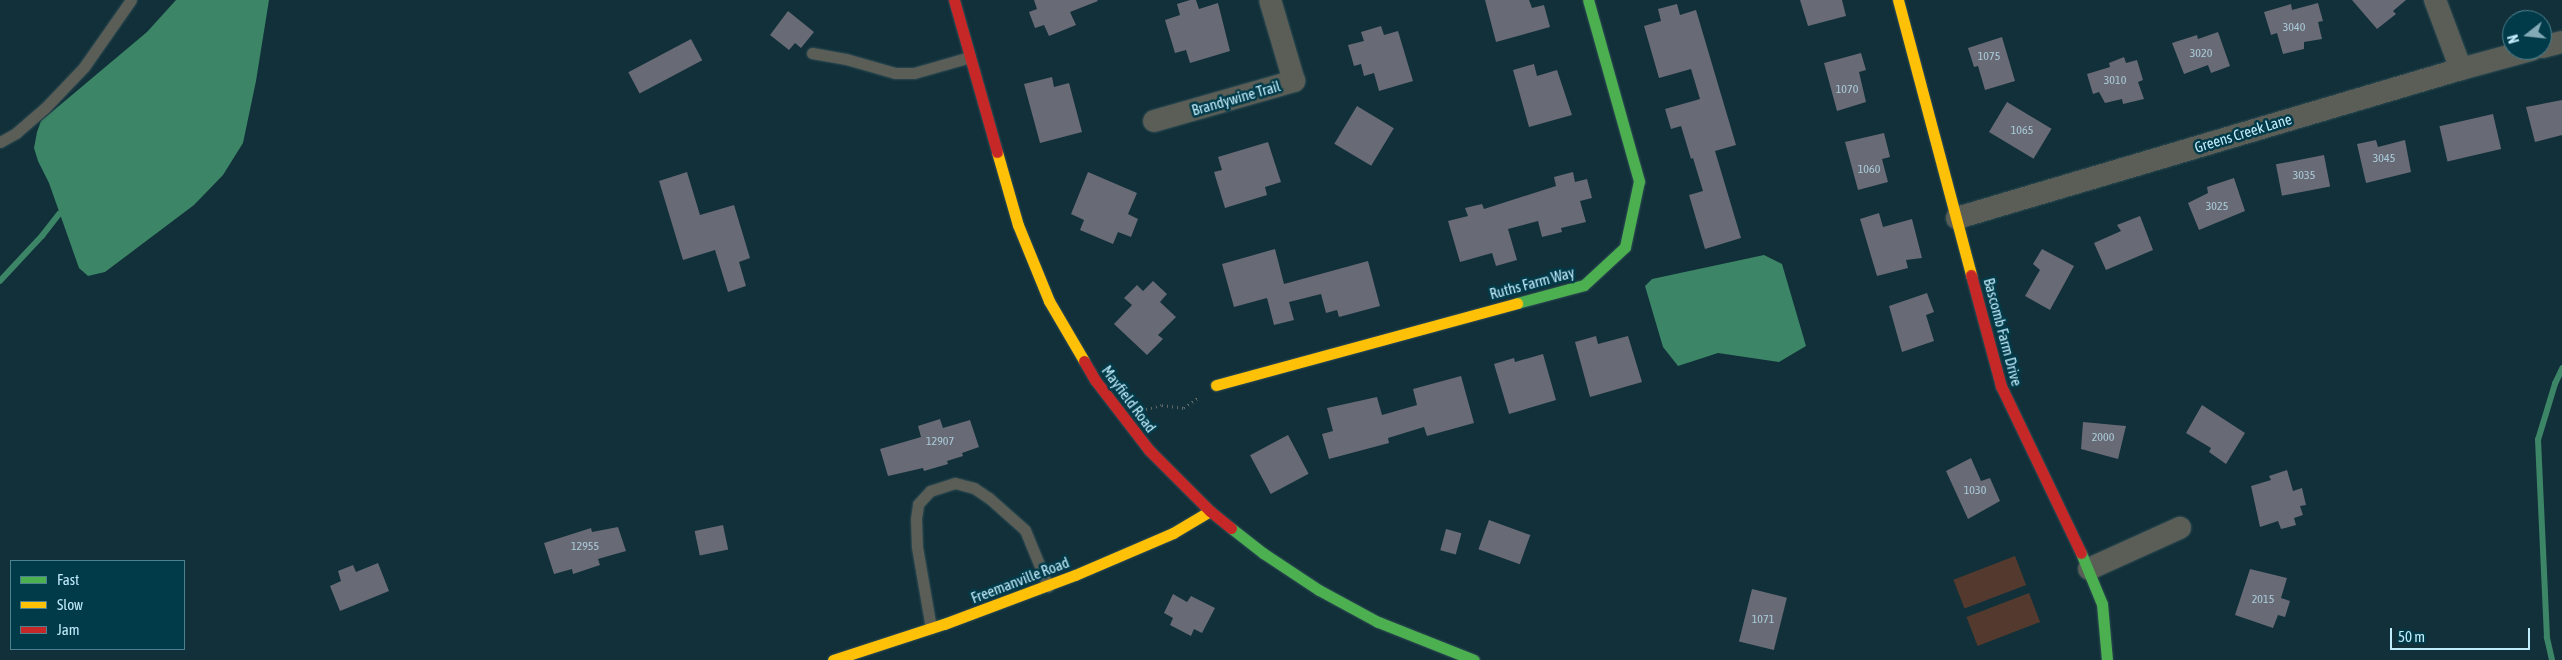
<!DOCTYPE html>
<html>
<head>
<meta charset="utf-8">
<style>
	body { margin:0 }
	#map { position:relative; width:2562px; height:660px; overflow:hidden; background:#113039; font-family:"Asap Condensed",sans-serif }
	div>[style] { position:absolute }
	.green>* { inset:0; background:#543a2e; transform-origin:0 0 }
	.water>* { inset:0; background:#3c8566 }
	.stream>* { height:5.5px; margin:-2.75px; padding:0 2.75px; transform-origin:2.75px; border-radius:2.75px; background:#3c8566 }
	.building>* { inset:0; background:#686a76; transform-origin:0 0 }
	.path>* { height:3px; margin-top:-1.5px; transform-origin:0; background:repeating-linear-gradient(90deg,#5f6866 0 1px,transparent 0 5px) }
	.roads { filter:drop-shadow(0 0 1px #304c55) drop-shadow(0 0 1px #304c55) }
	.lane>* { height:11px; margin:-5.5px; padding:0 5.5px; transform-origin:5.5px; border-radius:5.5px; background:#5a5e56 }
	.street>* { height:22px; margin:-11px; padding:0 11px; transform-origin:11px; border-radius:11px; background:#5a5e56 }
	.fast>* { height:11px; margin:-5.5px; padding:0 5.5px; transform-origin:5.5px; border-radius:5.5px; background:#4caf50 }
	.slow>* { height:11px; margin:-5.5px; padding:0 5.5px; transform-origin:5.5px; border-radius:5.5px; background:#ffc107 }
	.jam>* { height:11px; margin:-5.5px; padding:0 5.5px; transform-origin:5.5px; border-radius:5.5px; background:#c62828 }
	span { translate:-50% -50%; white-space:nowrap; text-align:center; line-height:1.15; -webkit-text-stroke:5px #013a49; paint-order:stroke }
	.number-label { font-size:12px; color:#aacbd9 }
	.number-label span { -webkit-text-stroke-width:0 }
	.street-label { font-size:15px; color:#c0ebfa }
	.legend { position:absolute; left:10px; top:560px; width:175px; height:90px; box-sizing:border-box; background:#013a49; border:1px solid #4d8190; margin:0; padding:6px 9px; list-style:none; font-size:15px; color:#c0ebfa }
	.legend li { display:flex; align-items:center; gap:10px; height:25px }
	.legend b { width:25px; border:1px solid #4d8190 }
	.north { position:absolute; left:2502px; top:10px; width:50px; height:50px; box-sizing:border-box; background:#013a49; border:1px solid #4d8190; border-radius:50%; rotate:254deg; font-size:14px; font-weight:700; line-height:20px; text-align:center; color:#c0ebfa }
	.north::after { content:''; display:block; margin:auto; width:18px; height:22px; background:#83aab6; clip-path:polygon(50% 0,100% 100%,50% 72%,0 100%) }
	.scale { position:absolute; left:2390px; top:628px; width:140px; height:22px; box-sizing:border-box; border:2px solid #c0ebfa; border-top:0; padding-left:6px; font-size:15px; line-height:18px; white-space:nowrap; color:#c0ebfa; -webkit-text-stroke:4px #013a49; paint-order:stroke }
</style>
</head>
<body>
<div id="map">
	<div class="green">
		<div style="left:2015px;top:556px;width:31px;height:66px;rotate:69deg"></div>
		<div style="left:2029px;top:593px;width:31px;height:67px;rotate:69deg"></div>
	</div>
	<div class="water">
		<div style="clip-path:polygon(176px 0,269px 0,256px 81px,243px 143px,223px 175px,194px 205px,105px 272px,88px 276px,79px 268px,49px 183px,38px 161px,34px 148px,37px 132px,41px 121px,147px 32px)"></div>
		<div style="clip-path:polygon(1764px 255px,1782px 264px,1806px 346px,1779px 362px,1718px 353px,1678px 366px,1663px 347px,1645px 286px,1652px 279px)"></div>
	</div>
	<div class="stream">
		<div style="left:0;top:281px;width:62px;rotate:-47deg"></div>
		<div style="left:42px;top:236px;width:28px;rotate:-52deg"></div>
		<div style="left:2552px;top:660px;width:23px;rotate:-103deg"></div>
		<div style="left:2547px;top:638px;width:198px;rotate:-92.6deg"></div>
		<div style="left:2538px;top:440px;width:59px;rotate:-73.1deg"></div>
		<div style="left:2555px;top:384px;width:17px;rotate:-65deg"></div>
	</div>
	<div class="building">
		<div style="clip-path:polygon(1034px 0,1097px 0,1098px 1px,1070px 12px,1076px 25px,1049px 36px,1044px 25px,1035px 28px,1029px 12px,1037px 9px)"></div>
		<div style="clip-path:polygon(1190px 0,1196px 0,1199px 9px,1218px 3px,1230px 51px,1190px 63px,1186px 50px,1175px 53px,1165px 20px,1180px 15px,1177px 4px)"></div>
		<div style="clip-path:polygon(1485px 0,1529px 0,1532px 8px,1544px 5px,1550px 27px,1496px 42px)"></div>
		<div style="clip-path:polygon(1800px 0,1842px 0,1846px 16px,1808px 26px)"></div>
		<div style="clip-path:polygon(2352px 0,2406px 0,2393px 11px,2396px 14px,2377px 29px)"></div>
		<div style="clip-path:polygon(2318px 3px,2323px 21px,2318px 22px,2322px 39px,2304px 42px,2304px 49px,2283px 54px,2277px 33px,2271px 35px,2264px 12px,2291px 4px,2292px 10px)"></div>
		<div style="clip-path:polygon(1677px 4px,1680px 15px,1696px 10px,1736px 145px,1715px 151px,1741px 238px,1705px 249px,1689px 195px,1703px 191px,1693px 158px,1691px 159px,1681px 126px,1671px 129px,1665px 109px,1700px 99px,1691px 69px,1659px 78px,1644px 26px,1661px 21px,1658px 9px)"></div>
		<div style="clip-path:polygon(788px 11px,814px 32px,801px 48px,795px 43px,789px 50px,770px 35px)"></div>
		<div style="clip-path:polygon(1381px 26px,1384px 35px,1398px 31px,1413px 81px,1379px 91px,1374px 73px,1364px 76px,1361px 64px,1354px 66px,1348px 45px,1364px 41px,1361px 32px)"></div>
		<div style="clip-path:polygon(2218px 32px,2230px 66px,2211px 73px,2208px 65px,2184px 74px,2172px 43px,2197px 35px,2198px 39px)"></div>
		<div style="clip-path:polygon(2002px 37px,2015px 81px,1985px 90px,1978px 66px,1974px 67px,1968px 48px)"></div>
		<div style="left:691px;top:39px;width:24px;height:71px;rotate:62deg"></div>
		<div style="clip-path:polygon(1861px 53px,1866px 70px,1859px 72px,1866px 102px,1837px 111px,1824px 63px)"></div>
		<div style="clip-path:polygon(2124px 57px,2126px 63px,2137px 60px,2143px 80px,2138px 82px,2144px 99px,2123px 104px,2122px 99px,2105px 103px,2099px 92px,2093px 94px,2087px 74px,2110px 67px,2109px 63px)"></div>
		<div style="clip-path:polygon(1534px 64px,1537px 76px,1557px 70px,1572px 115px,1529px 127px,1513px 70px)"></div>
		<div style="clip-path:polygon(1052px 77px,1054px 87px,1069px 83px,1082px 132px,1040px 143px,1024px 84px)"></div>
		<div style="clip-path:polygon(2562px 100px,2562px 135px,2535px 142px,2526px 107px)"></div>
		<div style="left:2007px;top:102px;width:52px;height:35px;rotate:31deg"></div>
		<div style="left:1357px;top:106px;width:43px;height:44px;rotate:31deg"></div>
		<div style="left:2493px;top:114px;width:36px;height:55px;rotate:77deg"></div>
		<div style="clip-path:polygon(1884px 133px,1890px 157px,1882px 159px,1888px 182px,1858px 190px,1845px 142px)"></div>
		<div style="clip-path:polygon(2376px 140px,2378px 147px,2405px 140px,2411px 172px,2366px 183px,2357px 144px)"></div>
		<div style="clip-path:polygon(1268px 142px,1281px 182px,1265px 187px,1267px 195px,1225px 208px,1214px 172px,1222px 170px,1218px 157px)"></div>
		<div style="left:2324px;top:155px;width:32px;height:49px;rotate:79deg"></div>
		<div style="clip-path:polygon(687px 172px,700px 215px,734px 205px,750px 258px,739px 262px,746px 286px,728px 292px,715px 250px,683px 260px,659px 181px)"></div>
		<div style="clip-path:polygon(1088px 172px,1137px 193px,1128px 214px,1138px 219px,1131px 237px,1118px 232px,1113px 244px,1080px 230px,1084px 220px,1071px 214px)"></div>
		<div style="clip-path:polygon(1573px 172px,1575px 182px,1587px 179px,1592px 198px,1580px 201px,1586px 222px,1561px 228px,1562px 232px,1542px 237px,1538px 221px,1508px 229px,1517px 260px,1496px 266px,1492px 253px,1460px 262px,1448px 221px,1468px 216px,1465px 208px,1482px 204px,1484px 209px,1556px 186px,1554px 177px)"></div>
		<div style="clip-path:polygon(2234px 178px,2245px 211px,2199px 230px,2188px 203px,2208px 193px,2207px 187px)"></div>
		<div style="clip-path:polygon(1879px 213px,1883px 227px,1912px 219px,1922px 258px,1906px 260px,1908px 268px,1877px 276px,1860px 219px)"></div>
		<div style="clip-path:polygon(2140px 216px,2153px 250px,2106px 270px,2094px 243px,2121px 231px,2117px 225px)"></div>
		<div style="clip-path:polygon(1275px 249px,1284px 284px,1368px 261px,1380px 306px,1339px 317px,1337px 310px,1326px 313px,1321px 294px,1289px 302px,1294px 320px,1274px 325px,1267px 298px,1234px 307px,1222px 264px)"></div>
		<div style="clip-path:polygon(2042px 249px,2074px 266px,2050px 310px,2025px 296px,2040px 270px,2033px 264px)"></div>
		<div style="clip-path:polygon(1153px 281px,1167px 294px,1160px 302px,1176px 317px,1158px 335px,1163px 339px,1147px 355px,1114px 324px,1132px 305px,1124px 298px,1137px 285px,1143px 291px)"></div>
		<div style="clip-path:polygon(1927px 293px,1934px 312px,1926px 315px,1934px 341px,1902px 352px,1889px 306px)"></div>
		<div style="clip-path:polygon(1596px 336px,1598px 344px,1628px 336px,1642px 382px,1590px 397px,1575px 342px)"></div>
		<div style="clip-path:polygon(1543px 354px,1556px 400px,1509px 414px,1494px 364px,1514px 358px,1515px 362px)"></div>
		<div style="clip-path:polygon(1461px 376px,1474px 423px,1427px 436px,1424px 427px,1388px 438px,1389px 443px,1329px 459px,1322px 434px,1333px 431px,1327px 408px,1377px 397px,1382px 415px,1417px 405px,1413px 389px)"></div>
		<div style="clip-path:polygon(2202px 405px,2245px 433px,2226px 464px,2209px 452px,2211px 448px,2186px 433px)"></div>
		<div style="clip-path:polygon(940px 419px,943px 428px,970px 420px,979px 447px,962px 453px,963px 456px,947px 461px,948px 464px,924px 471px,923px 468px,888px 476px,880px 449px,921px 437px,918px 426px)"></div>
		<div style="clip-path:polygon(2083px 422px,2126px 426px,2118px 459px,2081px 449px)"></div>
		<div style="left:1288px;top:435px;width:44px;height:43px;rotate:62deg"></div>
		<div style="clip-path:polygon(1971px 458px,1981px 481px,1990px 478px,2000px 501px,1968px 519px,1946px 471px)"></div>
		<div style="clip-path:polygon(2287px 470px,2293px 491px,2302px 488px,2306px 505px,2300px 506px,2303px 515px,2294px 518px,2296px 525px,2281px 529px,2278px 521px,2260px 527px,2251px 486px,2271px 480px,2269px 476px)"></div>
		<div style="left:1489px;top:520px;width:44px;height:31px;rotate:20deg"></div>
		<div style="left:723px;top:525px;width:25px;height:29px;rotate:78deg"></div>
		<div style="clip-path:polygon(618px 527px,626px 551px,598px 559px,600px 565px,573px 574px,572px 569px,554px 574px,544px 543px,591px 528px,592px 532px)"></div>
		<div style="left:1446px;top:529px;width:16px;height:22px;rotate:15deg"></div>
		<div style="clip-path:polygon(378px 563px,389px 591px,340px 611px,330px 586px,341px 581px,338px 571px,353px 565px,356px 572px)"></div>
		<div style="clip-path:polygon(2250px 569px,2287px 578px,2281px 598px,2290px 601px,2285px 617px,2278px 615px,2273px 628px,2235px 615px)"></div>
		<div style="left:1752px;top:589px;width:36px;height:54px;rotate:14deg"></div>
		<div style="clip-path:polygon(1173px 594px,1187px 602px,1191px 596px,1215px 608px,1202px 633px,1194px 629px,1191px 636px,1170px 625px,1173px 618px,1164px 613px)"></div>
	</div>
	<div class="path">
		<div style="left:1146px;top:409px;width:16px;rotate:-14deg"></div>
		<div style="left:1162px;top:405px;width:22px;rotate:8deg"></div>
		<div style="left:1184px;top:408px;width:17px;rotate:-36deg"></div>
	</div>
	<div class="roads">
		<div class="lane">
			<div style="left:812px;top:53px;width:35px;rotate:10deg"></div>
			<div style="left:846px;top:59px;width:51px;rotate:15.9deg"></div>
			<div style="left:895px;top:73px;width:19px"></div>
			<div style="left:914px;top:73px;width:58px;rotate:-15.9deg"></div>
			<div style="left:0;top:142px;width:18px;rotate:-29deg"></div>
			<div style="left:16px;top:133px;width:38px;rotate:-41deg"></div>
			<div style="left:45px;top:108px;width:57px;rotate:-46.4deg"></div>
			<div style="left:84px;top:67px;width:82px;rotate:-55deg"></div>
			<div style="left:931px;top:628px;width:82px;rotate:-99.8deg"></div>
			<div style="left:917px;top:547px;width:28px;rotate:-92deg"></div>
			<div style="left:916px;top:519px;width:15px;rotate:-82deg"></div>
			<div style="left:918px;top:504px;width:18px;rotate:-47deg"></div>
			<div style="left:930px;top:491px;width:26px;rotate:-18deg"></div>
			<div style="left:955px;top:483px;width:20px;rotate:15deg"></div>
			<div style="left:974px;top:488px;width:18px;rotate:34deg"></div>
			<div style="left:989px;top:498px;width:48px;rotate:41.6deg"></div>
			<div style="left:1025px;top:530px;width:61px;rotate:67.7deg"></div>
		</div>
		<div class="street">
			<div style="left:2435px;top:0;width:74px;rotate:69.4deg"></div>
			<div style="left:2542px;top:47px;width:21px;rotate:-14deg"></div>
			<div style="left:1154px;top:121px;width:146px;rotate:-15.9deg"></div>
			<div style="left:1294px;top:81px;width:84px;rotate:-106.5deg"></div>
			<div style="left:1957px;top:218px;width:526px;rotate:-16.47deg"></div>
			<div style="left:2461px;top:69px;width:73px;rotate:-15.2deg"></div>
			<div style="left:2089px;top:569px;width:100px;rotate:-24.3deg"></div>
		</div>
		<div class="fast">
			<div style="left:1517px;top:303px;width:69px;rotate:-15deg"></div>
			<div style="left:1584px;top:285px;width:56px;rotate:-42.8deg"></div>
			<div style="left:1625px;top:247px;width:67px;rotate:-78deg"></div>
			<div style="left:1639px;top:181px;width:188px;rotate:-105.7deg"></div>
			<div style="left:1231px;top:528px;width:41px;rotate:38deg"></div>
			<div style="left:1263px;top:553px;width:67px;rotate:33.5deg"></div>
			<div style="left:1319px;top:590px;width:67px;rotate:28.5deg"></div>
			<div style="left:1378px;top:622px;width:103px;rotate:21.6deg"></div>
			<div style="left:2081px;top:553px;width:55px;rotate:67.6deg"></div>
			<div style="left:2102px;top:604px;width:56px;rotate:84.9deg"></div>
		</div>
		<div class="slow">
			<div style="left:1898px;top:0;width:285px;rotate:75.1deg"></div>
			<div style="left:997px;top:152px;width:76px;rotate:74deg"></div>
			<div style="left:1018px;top:225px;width:82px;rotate:67.8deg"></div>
			<div style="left:1049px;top:301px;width:69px;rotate:59.7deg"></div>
			<div style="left:1216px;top:385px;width:312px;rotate:-15.2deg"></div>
			<div style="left:833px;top:660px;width:117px;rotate:-18deg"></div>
			<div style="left:944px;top:624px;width:140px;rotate:-20.5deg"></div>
			<div style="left:1075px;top:575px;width:107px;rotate:-23.2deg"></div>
			<div style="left:1173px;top:533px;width:43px;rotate:-30.7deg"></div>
		</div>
		<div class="jam">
			<div style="left:954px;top:0;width:158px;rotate:74.2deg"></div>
			<div style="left:1971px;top:275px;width:115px;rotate:74.9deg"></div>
			<div style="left:2001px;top:386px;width:185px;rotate:64.4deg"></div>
			<div style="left:1084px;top:361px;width:22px;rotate:60deg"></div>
			<div style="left:1095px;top:380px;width:88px;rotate:52.4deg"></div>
			<div style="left:1149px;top:450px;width:86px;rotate:45deg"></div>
			<div style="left:1210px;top:511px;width:27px;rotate:39deg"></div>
		</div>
	</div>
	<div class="number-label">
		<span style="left:2294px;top:28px">3040</span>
		<span style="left:2201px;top:54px">3020</span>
		<span style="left:1989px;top:57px">1075</span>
		<span style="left:2115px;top:81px">3010</span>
		<span style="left:1847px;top:90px">1070</span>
		<span style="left:2022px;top:131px">1065</span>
		<span style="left:2384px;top:159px">3045</span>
		<span style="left:1869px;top:170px">1060</span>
		<span style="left:2304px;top:176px">3035</span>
		<span style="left:2217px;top:207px">3025</span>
		<span style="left:2103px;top:438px">2000</span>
		<span style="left:940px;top:442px">12907</span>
		<span style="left:1975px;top:491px">1030</span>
		<span style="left:585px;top:547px">12955</span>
		<span style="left:2263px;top:600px">2015</span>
		<span style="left:1763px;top:620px">1071</span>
	</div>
	<div class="street-label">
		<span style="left:1236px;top:98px;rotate:-16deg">Brandywine Trail</span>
		<span style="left:2243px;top:133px;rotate:-17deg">Greens Creek Lane</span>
		<span style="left:1532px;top:283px;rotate:-15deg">Ruths Farm Way</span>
		<span style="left:2003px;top:332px;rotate:75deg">Bascomb Farm Drive</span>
		<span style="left:1129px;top:399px;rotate:53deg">Mayfield Road</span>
		<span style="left:1020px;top:580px;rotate:-21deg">Freemanville Road</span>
	</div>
	<ul class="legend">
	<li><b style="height:6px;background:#4caf50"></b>Fast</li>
	<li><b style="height:6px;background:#ffc107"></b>Slow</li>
	<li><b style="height:6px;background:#c62828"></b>Jam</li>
	</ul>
	<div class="north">N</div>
	<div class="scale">50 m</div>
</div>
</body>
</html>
